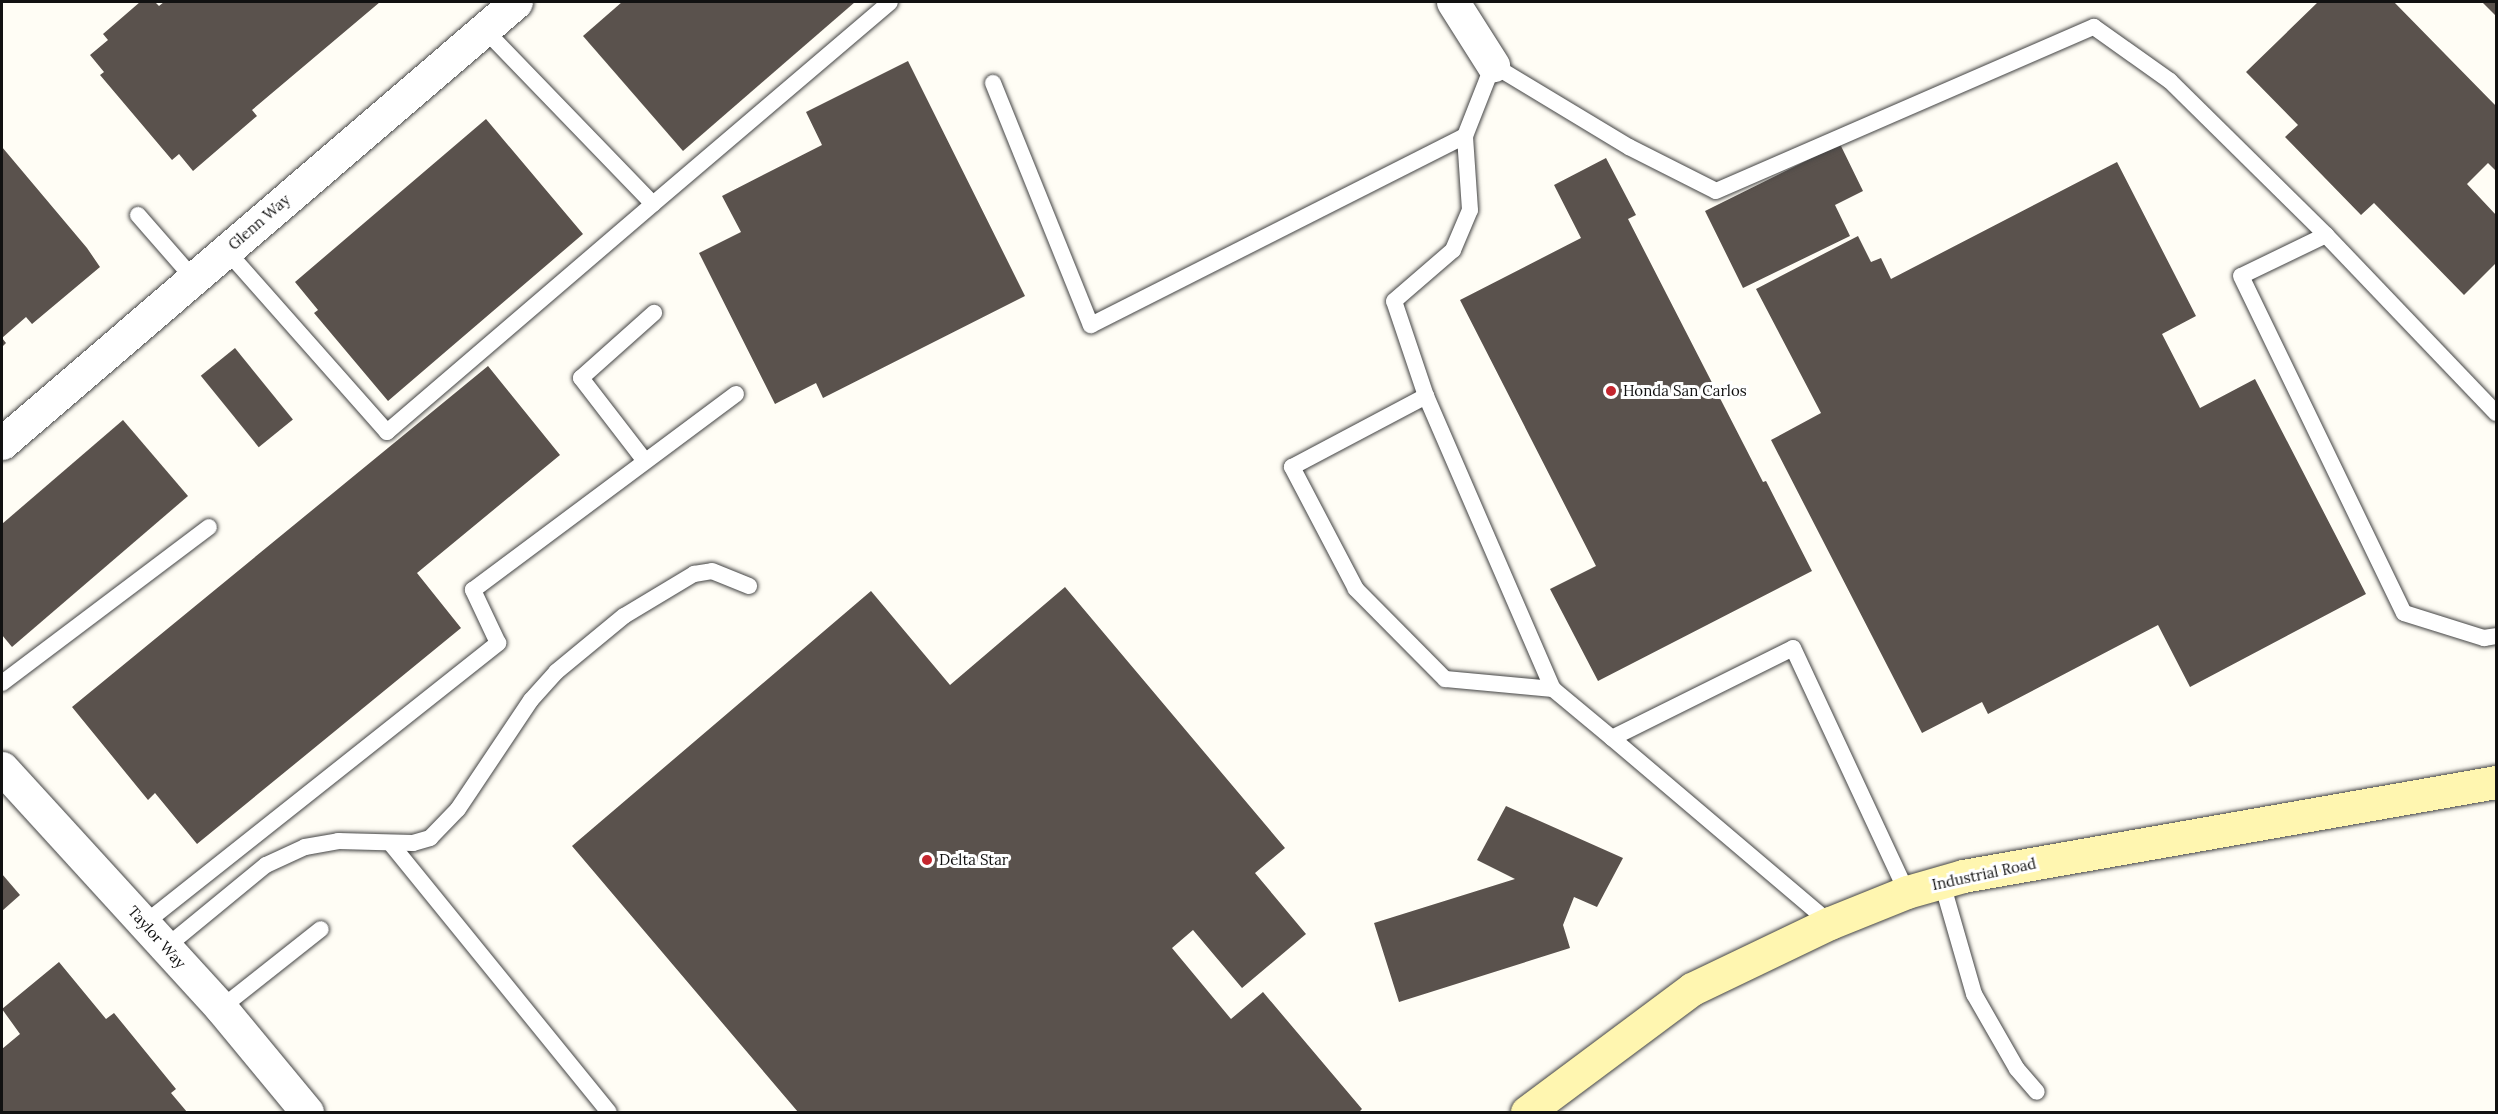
<!DOCTYPE html>
<html>
<head>
<meta charset="utf-8">
<style>
	body { margin:0 }
	#map { position:relative; width:2498px; height:1114px; overflow:hidden; background:#fffdf5; font-family:Lora,serif }
	div>[style] { position:absolute }
	.building>* { inset:0; background:#5a524d; transform-origin:0 0 }
	.roads { filter:drop-shadow(0 0 2px #444) drop-shadow(0 0 2px #444) }
	.service>* { height:16px; margin:-8px; padding:0 8px; transform-origin:8px; border-radius:8px; background:#fff }
	.minor>* { height:33px; margin:-16.5px; padding:0 16.5px; transform-origin:16.5px; border-radius:16.5px; background:#fff }
	.secondary>* { height:33px; margin:-16.5px; padding:0 16.5px; transform-origin:16.5px; border-radius:16.5px; background:#fff6b0 }
	.dots>* { width:16px; height:16px; translate:-50% -50%; box-sizing:border-box; border:3px solid #fff; border-radius:50% }
	span { translate:-50% -50%; white-space:nowrap; text-align:center; line-height:1.15; -webkit-text-stroke:6px #fff; paint-order:stroke }
	.street-label { font-size:15px; color:#111 }
	.poi-label { font-size:15px; color:#111 }
	.left { translate:0 -50%; text-align:left }
	.frame { position:absolute; inset:0; border:3px solid #111; pointer-events:none }
</style>
</head>
<body>
<div id="map">
	<div class="building">
		<div style="clip-path:polygon(140px 2px,155px 2px,159px 6px,164px 2px,380px 2px,252px 110px,257px 116px,193px 171px,179px 154px,172px 160px,100px 75px,104px 72px,90px 55px,108px 40px,103px 34px)"></div>
		<div style="clip-path:polygon(622px 2px,855px 2px,683px 151px,583px 36px)"></div>
		<div style="clip-path:polygon(2318px 2px,2394px 2px,2496px 106px,2496px 171px,2488px 163px,2467px 184px,2496px 215px,2496px 263px,2464px 295px,2374px 203px,2361px 215px,2285px 137px,2298px 125px,2246px 72px)"></div>
		<div style="clip-path:polygon(2482px 2px,2496px 2px,2496px 16px)"></div>
		<div style="clip-path:polygon(908px 61px,1025px 296px,823px 398px,816px 383px,775px 404px,699px 253px,741px 232px,722px 196px,822px 145px,806px 112px)"></div>
		<div style="clip-path:polygon(486px 119px,583px 234px,388px 401px,314px 313px,318px 310px,295px 282px)"></div>
		<div style="clip-path:polygon(1840px 144px,1863px 191px,1835px 205px,1850px 236px,1743px 288px,1705px 211px)"></div>
		<div style="clip-path:polygon(2px 147px,87px 248px,100px 267px,32px 324px,26px 317px,2px 338px,6px 343px,2px 347px)"></div>
		<div style="clip-path:polygon(1606px 158px,1636px 215px,1628px 219px,1763px 482px,1766px 481px,1812px 571px,1598px 681px,1550px 589px,1596px 566px,1460px 300px,1581px 238px,1554px 185px)"></div>
		<div style="clip-path:polygon(2117px 162px,2196px 316px,2162px 334px,2200px 408px,2255px 379px,2366px 594px,2190px 687px,2158px 625px,1988px 714px,1982px 702px,1922px 733px,1771px 440px,1821px 413px,1756px 289px,1858px 236px,1871px 262px,1881px 258px,1891px 279px)"></div>
		<div style="left:235px;top:348px;width:92px;height:44px;rotate:51deg"></div>
		<div style="clip-path:polygon(488px 366px,560px 455px,417px 573px,461px 628px,197px 844px,155px 793px,148px 800px,72px 707px)"></div>
		<div style="clip-path:polygon(123px 420px,188px 496px,12px 647px,2px 635px,2px 524px)"></div>
		<div style="clip-path:polygon(1065px 587px,1285px 848px,1255px 873px,1306px 934px,1242px 988px,1193px 930px,1172px 948px,1231px 1019px,1263px 992px,1362px 1109px,1359px 1112px,798px 1112px,572px 846px,871px 591px,950px 685px)"></div>
		<div style="clip-path:polygon(1506px 806px,1623px 858px,1597px 907px,1574px 897px,1563px 925px,1570px 948px,1399px 1002px,1374px 923px,1515px 879px,1477px 860px)"></div>
		<div style="clip-path:polygon(2px 874px,20px 895px,2px 911px)"></div>
		<div style="clip-path:polygon(59px 962px,106px 1019px,114px 1013px,176px 1089px,171px 1093px,187px 1112px,2px 1112px,2px 1049px,20px 1034px,2px 1009px)"></div>
	</div>
	<div class="roads">
		<div class="service">
			<div style="left:484px;top:29px;width:243px;rotate:46deg"></div>
			<div style="left:653px;top:204px;width:311px;rotate:-40.4deg"></div>
			<div style="left:993px;top:83px;width:261px;rotate:68deg"></div>
			<div style="left:1091px;top:325px;width:419px;rotate:-26.8deg"></div>
			<div style="left:1465px;top:136px;width:76px;rotate:-68.5deg"></div>
			<div style="left:1493px;top:65px;width:159px;rotate:31.1deg"></div>
			<div style="left:1629px;top:147px;width:97px;rotate:26.8deg"></div>
			<div style="left:1716px;top:191px;width:412px;rotate:-23.5deg"></div>
			<div style="left:2094px;top:27px;width:93px;rotate:35.4deg"></div>
			<div style="left:2170px;top:81px;width:219px;rotate:44.6deg"></div>
			<div style="left:138px;top:215px;width:84px;rotate:48.9deg"></div>
			<div style="left:226px;top:250px;width:243px;rotate:48.5deg"></div>
			<div style="left:387px;top:432px;width:350px;rotate:-40.6deg"></div>
			<div style="left:1426px;top:396px;width:100px;rotate:-108.6deg"></div>
			<div style="left:1394px;top:301px;width:78px;rotate:-40.8deg"></div>
			<div style="left:1453px;top:250px;width:43px;rotate:-67deg"></div>
			<div style="left:1470px;top:210px;width:74px;rotate:-93.9deg"></div>
			<div style="left:2496px;top:413px;width:246px;rotate:-133.7deg"></div>
			<div style="left:2326px;top:235px;width:94px;rotate:154.2deg"></div>
			<div style="left:2241px;top:276px;width:374px;rotate:64.2deg"></div>
			<div style="left:2404px;top:613px;width:84px;rotate:17.4deg"></div>
			<div style="left:2484px;top:638px;width:12px;rotate:-9deg"></div>
			<div style="left:645px;top:461px;width:105px;rotate:-127.6deg"></div>
			<div style="left:581px;top:378px;width:98px;rotate:-41.7deg"></div>
			<div style="left:2px;top:683px;width:259px;rotate:-37deg"></div>
			<div style="left:1553px;top:689px;width:108px;rotate:-174.7deg"></div>
			<div style="left:1445px;top:679px;width:127px;rotate:-134.7deg"></div>
			<div style="left:1356px;top:589px;width:138px;rotate:-117.7deg"></div>
			<div style="left:1292px;top:467px;width:152px;rotate:-27.9deg"></div>
			<div style="left:1426px;top:396px;width:319px;rotate:66.6deg"></div>
			<div style="left:1553px;top:689px;width:77px;rotate:39.7deg"></div>
			<div style="left:391px;top:844px;width:345px;rotate:50.9deg"></div>
			<div style="left:1942px;top:883px;width:116px;rotate:73.9deg"></div>
			<div style="left:1974px;top:994px;width:86px;rotate:60.2deg"></div>
			<div style="left:2017px;top:1069px;width:30px;rotate:49deg"></div>
			<div style="left:145px;top:923px;width:451px;rotate:-38.4deg"></div>
			<div style="left:498px;top:643px;width:59px;rotate:-115.3deg"></div>
			<div style="left:473px;top:590px;width:328px;rotate:-36.7deg"></div>
			<div style="left:1830px;top:923px;width:286px;rotate:-139.7deg"></div>
			<div style="left:1612px;top:738px;width:202px;rotate:-26.4deg"></div>
			<div style="left:1793px;top:648px;width:269px;rotate:65deg"></div>
			<div style="left:166px;top:947px;width:129px;rotate:-39.4deg"></div>
			<div style="left:266px;top:865px;width:43px;rotate:-24.8deg"></div>
			<div style="left:305px;top:847px;width:34px;rotate:-10deg"></div>
			<div style="left:338px;top:841px;width:75px;rotate:1.5deg"></div>
			<div style="left:413px;top:843px;width:18px;rotate:-16deg"></div>
			<div style="left:430px;top:838px;width:40px;rotate:-46deg"></div>
			<div style="left:458px;top:809px;width:131px;rotate:-56.2deg"></div>
			<div style="left:531px;top:700px;width:38px;rotate:-48deg"></div>
			<div style="left:556px;top:672px;width:88px;rotate:-39.5deg"></div>
			<div style="left:624px;top:616px;width:82px;rotate:-31deg"></div>
			<div style="left:694px;top:574px;width:18px;rotate:-9deg"></div>
			<div style="left:712px;top:571px;width:40px;rotate:22deg"></div>
			<div style="left:221px;top:1008px;width:127px;rotate:-38.3deg"></div>
		</div>
		<div class="minor">
			<div style="left:1453px;top:2px;width:75px;rotate:57.6deg"></div>
			<div style="left:2px;top:443px;width:677px;rotate:-40.63deg"></div>
			<div style="left:2px;top:768px;width:325px;rotate:47.6deg"></div>
			<div style="left:221px;top:1008px;width:135px;rotate:50.4deg"></div>
		</div>
		<div class="secondary">
			<div style="left:1527px;top:1112px;width:206px;rotate:-36.7deg"></div>
			<div style="left:1692px;top:989px;width:153px;rotate:-25.6deg"></div>
			<div style="left:1830px;top:923px;width:83px;rotate:-21.9deg"></div>
			<div style="left:1907px;top:892px;width:58px;rotate:-15.9deg"></div>
			<div style="left:1963px;top:876px;width:541px;rotate:-10deg"></div>
		</div>
	</div>
	<div class="dots">
		<div style="left:1611px;top:391px;background:#c4262e"></div>
		<div style="left:927px;top:860px;background:#c4262e"></div>
	</div>
	<div class="street-label">
		<span style="left:259px;top:222px;rotate:-41deg">Glenn Way</span>
		<span style="left:1984px;top:874px;rotate:-12deg">Industrial Road</span>
		<span style="left:157px;top:937px;rotate:48deg">Taylor Way</span>
	</div>
	<div class="poi-label">
		<span class="left" style="left:1623px;top:391px">Honda San Carlos</span>
		<span class="left" style="left:939px;top:860px">Delta Star</span>
	</div>
	<div class="frame"></div>
</div>
</body>
</html>
